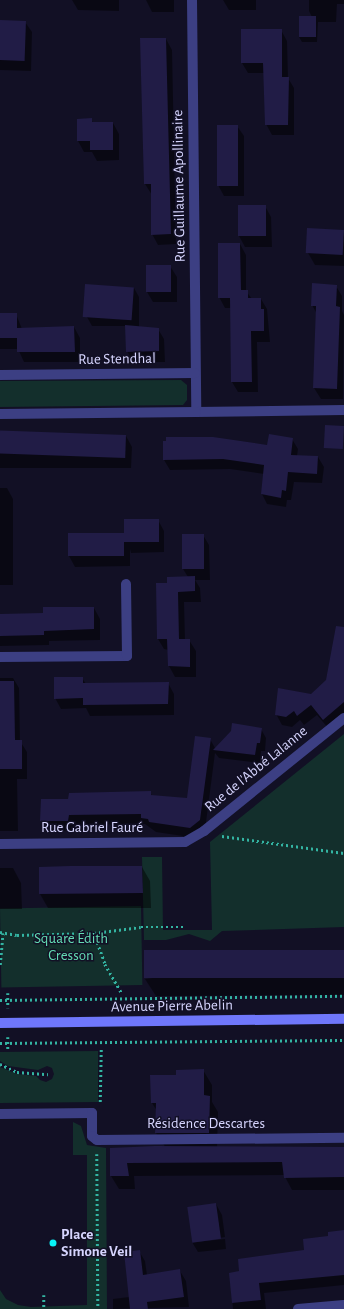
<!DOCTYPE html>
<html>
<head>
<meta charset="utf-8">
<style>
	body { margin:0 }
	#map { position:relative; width:344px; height:1309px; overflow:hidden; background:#121025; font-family:"Alegreya Sans",sans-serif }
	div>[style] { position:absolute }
	.green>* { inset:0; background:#132f2c; transform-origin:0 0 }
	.shadow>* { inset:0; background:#0007 }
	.building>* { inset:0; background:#211c46; transform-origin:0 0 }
	.path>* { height:2.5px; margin-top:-1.25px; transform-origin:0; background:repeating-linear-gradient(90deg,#33b4a2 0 2px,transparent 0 5px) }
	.minor>* { height:10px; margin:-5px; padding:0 5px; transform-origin:5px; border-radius:5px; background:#3c3f83 }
	.secondary>* { height:10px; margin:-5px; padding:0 5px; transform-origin:5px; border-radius:5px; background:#6f77fb }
	.dots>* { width:11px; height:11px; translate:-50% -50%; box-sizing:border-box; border:2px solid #121025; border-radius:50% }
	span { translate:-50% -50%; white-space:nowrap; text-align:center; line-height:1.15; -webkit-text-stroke:3px #121025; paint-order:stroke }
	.street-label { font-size:15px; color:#d6d5fe }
	.park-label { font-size:15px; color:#63dcb4 }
	.poi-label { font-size:15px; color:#d6d5fe; font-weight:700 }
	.left { translate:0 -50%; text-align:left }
</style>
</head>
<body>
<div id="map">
	<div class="green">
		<div style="clip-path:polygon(181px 380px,187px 385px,187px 400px,183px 405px,0 407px,0 381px)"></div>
		<div style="clip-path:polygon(344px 734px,344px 927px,222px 931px,210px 941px,189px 934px,166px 940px,144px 940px,142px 857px,162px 857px,163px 930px,212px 930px,210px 842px)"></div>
		<div style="left:141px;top:906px;width:79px;height:141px;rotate:89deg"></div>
		<div style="clip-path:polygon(98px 1051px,98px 1102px,0 1103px,0 1067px,17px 1074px,36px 1076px,40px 1080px,46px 1082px,52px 1079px,54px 1074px,52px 1068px,47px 1066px,38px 1070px,8px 1066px,0 1061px,0 1052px)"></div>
		<div style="clip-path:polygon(73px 1122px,81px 1126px,87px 1145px,106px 1148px,107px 1309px,0 1309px,0 1290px,6px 1299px,18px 1305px,31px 1307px,87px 1305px,87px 1155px,73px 1155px)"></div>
	</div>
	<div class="shadow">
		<div style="clip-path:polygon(72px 0,119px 0,119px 11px,78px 10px)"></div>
		<div style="clip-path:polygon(146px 0,174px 0,174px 12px,152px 12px)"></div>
		<div style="clip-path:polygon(223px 0,256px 0,256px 10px,229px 10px)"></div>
		<div style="clip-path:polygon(309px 0,344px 0,344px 4px,337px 4px,336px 22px,318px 22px,317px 42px,302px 42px,299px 37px,312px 17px,309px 11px)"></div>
		<div style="clip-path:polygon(0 21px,25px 22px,32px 32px,31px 71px,0 70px)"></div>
		<div style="clip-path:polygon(281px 30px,287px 41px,288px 78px,294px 88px,294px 135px,272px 135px,266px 124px,264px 73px,248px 73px,242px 63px)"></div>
		<div style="clip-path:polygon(166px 39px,172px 50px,176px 244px,158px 245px,152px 234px,152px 195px,145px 184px)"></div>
		<div style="clip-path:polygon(91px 119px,93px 123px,113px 123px,119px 134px,119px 160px,97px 161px,92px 152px,84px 152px,78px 141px,78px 120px)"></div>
		<div style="clip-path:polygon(237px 126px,244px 136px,244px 196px,224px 196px,218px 185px)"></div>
		<div style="clip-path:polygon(265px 206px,271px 217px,272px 247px,245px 247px,239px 236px)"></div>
		<div style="clip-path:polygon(308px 229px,344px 231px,344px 266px,315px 265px,308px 253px)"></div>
		<div style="clip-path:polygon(240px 244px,246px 255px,246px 291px,252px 299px,261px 299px,267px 309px,270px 342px,257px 342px,258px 392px,238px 392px,232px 382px,231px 308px,225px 308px,219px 297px)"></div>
		<div style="clip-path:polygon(170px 266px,177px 277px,177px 302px,153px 302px,147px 292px)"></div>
		<div style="clip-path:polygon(336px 286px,342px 296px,342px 311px,344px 315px,343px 399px,321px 399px,314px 388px,317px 314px,312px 305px)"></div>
		<div style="clip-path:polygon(134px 288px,139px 297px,139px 326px,142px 329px,158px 329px,164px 339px,165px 362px,133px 362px,127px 351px,126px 326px,92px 326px,87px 317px)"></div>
		<div style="clip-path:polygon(0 314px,16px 314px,22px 329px,74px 327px,80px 338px,80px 362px,24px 362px,18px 349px,0 349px)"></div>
		<div style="clip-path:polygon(126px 436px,132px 447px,131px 468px,0 468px,0 437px)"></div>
		<div style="clip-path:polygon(292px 439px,298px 449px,297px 456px,318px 457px,324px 467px,322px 483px,294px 482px,291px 500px,287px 500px,286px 507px,267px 504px,262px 494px,264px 474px,230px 469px,170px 470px,164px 460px,164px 442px,268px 446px)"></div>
		<div style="clip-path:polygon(0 488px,7px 488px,13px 499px,13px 585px,0 585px)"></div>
		<div style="clip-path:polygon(158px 520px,164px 531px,164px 552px,131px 553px,130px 549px,130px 566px,75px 567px,69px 556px)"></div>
		<div style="clip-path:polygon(203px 535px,209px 545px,210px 580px,195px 580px,200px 588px,201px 602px,184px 602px,185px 640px,189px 640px,196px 651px,196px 677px,175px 677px,169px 666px,169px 650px,164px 649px,158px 639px,168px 584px,188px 577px,183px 569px)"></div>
		<div style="clip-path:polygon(94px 608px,100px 619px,100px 640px,49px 641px,49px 645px,0 646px,0 615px,44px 614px)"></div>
		<div style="clip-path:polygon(344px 657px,344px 717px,329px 729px,317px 715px,304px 725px,300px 720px,292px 727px,282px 725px,276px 714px,311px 695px,327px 680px)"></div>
		<div style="clip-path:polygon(0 678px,13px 678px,19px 688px,20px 741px,27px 752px,27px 779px,17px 779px,18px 831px,0 831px)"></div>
		<div style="clip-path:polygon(82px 678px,86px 684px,168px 683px,174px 694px,174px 715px,90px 716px,86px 708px,61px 709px,55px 698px)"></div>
		<div style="clip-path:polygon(261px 729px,266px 738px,265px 751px,261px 751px,260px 763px,219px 758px,215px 753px,205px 830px,196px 838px,156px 832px,145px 824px,74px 825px,74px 831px,47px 831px,41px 821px,69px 800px,150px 792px,152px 796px,188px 799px,210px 739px,215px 748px)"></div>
		<div style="clip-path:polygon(142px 867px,150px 881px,151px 908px,48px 908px,40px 894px)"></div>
		<div style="clip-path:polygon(0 868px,13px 868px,21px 883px,22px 909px,0 909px)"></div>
		<div style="clip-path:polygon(344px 951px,344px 995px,156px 996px,145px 979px)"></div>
		<div style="clip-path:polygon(203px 1070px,212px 1085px,212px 1102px,218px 1112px,217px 1148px,344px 1148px,344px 1190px,292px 1190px,284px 1175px,134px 1176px,135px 1189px,119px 1189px,111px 1176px,111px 1149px,166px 1148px,156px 1133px,157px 1111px,152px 1103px,177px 1076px)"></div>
		<div style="clip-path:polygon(216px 1204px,222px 1215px,225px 1237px,195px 1242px,225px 1239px,226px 1249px,198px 1252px,192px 1242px)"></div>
		<div style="clip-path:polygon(344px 1231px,344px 1285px,264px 1293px,266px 1309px,233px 1309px,230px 1274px,306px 1251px)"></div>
		<div style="clip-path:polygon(139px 1251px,145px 1261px,147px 1275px,180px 1271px,186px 1281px,189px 1307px,113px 1309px,113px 1299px,129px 1297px)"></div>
	</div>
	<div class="building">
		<div style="left:299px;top:16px;width:17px;height:21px"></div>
		<div style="left:0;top:20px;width:26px;height:40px;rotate:2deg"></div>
		<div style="clip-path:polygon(241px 29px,282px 29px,282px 77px,289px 77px,288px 125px,265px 125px,263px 63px,241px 63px)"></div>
		<div style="clip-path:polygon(140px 38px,166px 38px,171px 234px,151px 235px,151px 184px,144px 184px)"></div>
		<div style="clip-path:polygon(92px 118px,92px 122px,113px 122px,113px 150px,90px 150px,90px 141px,77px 141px,77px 119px)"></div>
		<div style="left:217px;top:125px;width:21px;height:61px"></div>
		<div style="left:238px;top:205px;width:28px;height:31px"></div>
		<div style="left:307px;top:228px;width:37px;height:25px;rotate:3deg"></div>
		<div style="clip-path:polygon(218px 243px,240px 243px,241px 290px,248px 290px,248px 298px,261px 298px,261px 309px,264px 309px,264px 331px,251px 331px,252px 382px,231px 382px,230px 298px,218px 298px)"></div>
		<div style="left:146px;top:265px;width:25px;height:27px"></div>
		<div style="clip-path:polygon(312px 283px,337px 285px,336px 306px,340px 307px,337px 389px,313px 388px,316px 306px,311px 306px)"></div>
		<div style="left:85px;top:284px;width:49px;height:33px;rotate:4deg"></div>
		<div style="clip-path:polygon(0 313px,17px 313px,17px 328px,74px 326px,75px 352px,17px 352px,17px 338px,0 338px)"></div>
		<div style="clip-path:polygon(125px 325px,159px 328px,159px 351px,126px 352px)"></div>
		<div style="left:325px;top:425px;width:19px;height:23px;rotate:3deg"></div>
		<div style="clip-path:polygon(269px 434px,293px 438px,291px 455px,318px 456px,317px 474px,288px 472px,286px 491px,282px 490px,281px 498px,261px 494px,264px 465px,223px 459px,163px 460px,163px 441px,166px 441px,166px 437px,213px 437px,267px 445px)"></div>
		<div style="left:126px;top:435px;width:23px;height:126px;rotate:92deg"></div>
		<div style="left:124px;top:519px;width:35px;height:23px"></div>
		<div style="left:124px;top:533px;width:23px;height:56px;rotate:90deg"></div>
		<div style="left:182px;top:534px;width:22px;height:35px"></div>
		<div style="clip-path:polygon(195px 576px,195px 591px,178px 592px,179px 639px,190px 639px,190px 667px,168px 666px,167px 639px,157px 639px,156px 583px,167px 583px,167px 577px)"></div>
		<div style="clip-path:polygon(43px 607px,94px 607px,94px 629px,44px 631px,44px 635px,0 636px,0 614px,43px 613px)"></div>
		<div style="clip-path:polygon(336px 626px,344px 627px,344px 702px,323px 720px,311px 705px,297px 716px,294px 711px,286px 717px,275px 715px,278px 688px,311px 694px,326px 680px)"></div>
		<div style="clip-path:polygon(54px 677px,83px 677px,83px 683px,169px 682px,168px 704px,83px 705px,83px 698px,54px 699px)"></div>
		<div style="clip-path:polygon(0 681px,14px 681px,15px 740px,22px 740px,22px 769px,0 769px)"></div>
		<div style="clip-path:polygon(232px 723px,262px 728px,260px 743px,257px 743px,255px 755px,213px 750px,231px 731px)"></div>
		<div style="clip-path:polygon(195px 736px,211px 738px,200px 820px,190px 828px,149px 822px,148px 819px,141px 818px,141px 814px,69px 815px,68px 821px,40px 821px,41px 799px,68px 799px,69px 793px,151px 791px,151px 795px,187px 798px)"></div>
		<div style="clip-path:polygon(70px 866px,142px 866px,143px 893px,39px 894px,39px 867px)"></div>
		<div style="left:344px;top:950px;width:28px;height:200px;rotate:90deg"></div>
		<div style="clip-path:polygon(204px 1069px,204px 1095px,210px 1096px,209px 1133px,155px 1133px,156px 1103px,151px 1103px,150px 1075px,176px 1075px,176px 1070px)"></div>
		<div style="clip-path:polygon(155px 1146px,344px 1147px,344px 1177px,284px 1178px,282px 1162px,127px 1163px,129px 1176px,110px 1176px,110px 1148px)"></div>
		<div style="left:216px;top:1203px;width:36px;height:29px;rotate:82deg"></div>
		<div style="clip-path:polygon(344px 1230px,344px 1275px,259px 1283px,261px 1300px,232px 1303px,229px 1273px,239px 1271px,238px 1259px,304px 1250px,303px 1239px,328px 1236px,328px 1232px)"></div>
		<div style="clip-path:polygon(140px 1250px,143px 1275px,180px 1269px,184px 1297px,147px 1302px,148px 1309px,130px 1309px,124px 1252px)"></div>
	</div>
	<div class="path">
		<div style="left:222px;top:836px;width:123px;rotate:7.9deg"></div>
		<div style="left:0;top:932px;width:17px;rotate:10deg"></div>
		<div style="left:17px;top:935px;width:77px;rotate:-1.5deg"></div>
		<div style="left:94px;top:933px;width:47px;rotate:-7.3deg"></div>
		<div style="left:141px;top:927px;width:45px"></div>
		<div style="left:94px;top:933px;width:33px;rotate:70deg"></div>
		<div style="left:105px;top:964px;width:34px;rotate:60deg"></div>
		<div style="left:0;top:965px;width:32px;rotate:-85deg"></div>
		<div style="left:8px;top:993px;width:15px;rotate:90deg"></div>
		<div style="left:0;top:1000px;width:344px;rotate:-0.7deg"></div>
		<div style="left:8px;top:1037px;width:12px;rotate:90deg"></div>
		<div style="left:0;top:1043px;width:344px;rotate:-0.5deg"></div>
		<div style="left:0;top:1064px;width:19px;rotate:25deg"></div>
		<div style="left:17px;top:1072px;width:31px;rotate:4deg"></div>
		<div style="left:100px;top:1102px;width:54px;rotate:-88.9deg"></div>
		<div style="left:97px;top:1154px;width:155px;rotate:89.6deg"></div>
		<div style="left:44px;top:1295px;width:14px;rotate:90deg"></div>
	</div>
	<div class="minor">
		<div style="left:192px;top:0;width:412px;rotate:89.4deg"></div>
		<div style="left:196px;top:412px;width:148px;rotate:-0.8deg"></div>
		<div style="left:0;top:375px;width:195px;rotate:-0.6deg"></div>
		<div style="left:0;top:414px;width:196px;rotate:-0.6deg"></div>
		<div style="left:0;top:657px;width:127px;rotate:-0.5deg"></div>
		<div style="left:127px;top:656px;width:72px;rotate:-90.8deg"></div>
		<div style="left:0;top:844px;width:185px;rotate:-0.6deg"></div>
		<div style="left:185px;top:842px;width:22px;rotate:-30deg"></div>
		<div style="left:204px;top:831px;width:180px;rotate:-38.9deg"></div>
		<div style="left:0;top:1114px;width:92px;rotate:-0.6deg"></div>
		<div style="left:92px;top:1113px;width:23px;rotate:90deg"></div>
		<div style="left:92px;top:1136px;width:6px;rotate:39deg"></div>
		<div style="left:97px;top:1140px;width:247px;rotate:-0.5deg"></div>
		<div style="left:298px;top:1309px;width:46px;rotate:-5deg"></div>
	</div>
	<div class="secondary">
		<div style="left:0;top:1023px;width:344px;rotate:-0.7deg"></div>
	</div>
	<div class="dots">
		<div style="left:53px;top:1243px;background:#08f3f7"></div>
	</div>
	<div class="street-label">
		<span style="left:179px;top:186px;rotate:-91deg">Rue Guillaume Apollinaire</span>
		<span style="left:117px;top:359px;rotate:-1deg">Rue Stendhal</span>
		<span style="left:256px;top:769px;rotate:-39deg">Rue de l'Abbé Lalanne</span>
		<span style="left:92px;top:828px">Rue Gabriel Fauré</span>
		<span style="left:172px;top:1006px;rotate:-1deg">Avenue Pierre Abelin</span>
		<span style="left:206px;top:1124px">Résidence Descartes</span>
	</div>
	<div class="park-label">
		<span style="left:71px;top:947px">Square Édith<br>Cresson</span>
	</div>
	<div class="poi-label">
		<span class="left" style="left:61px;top:1243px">Place<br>Simone Veil</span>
	</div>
</div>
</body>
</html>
